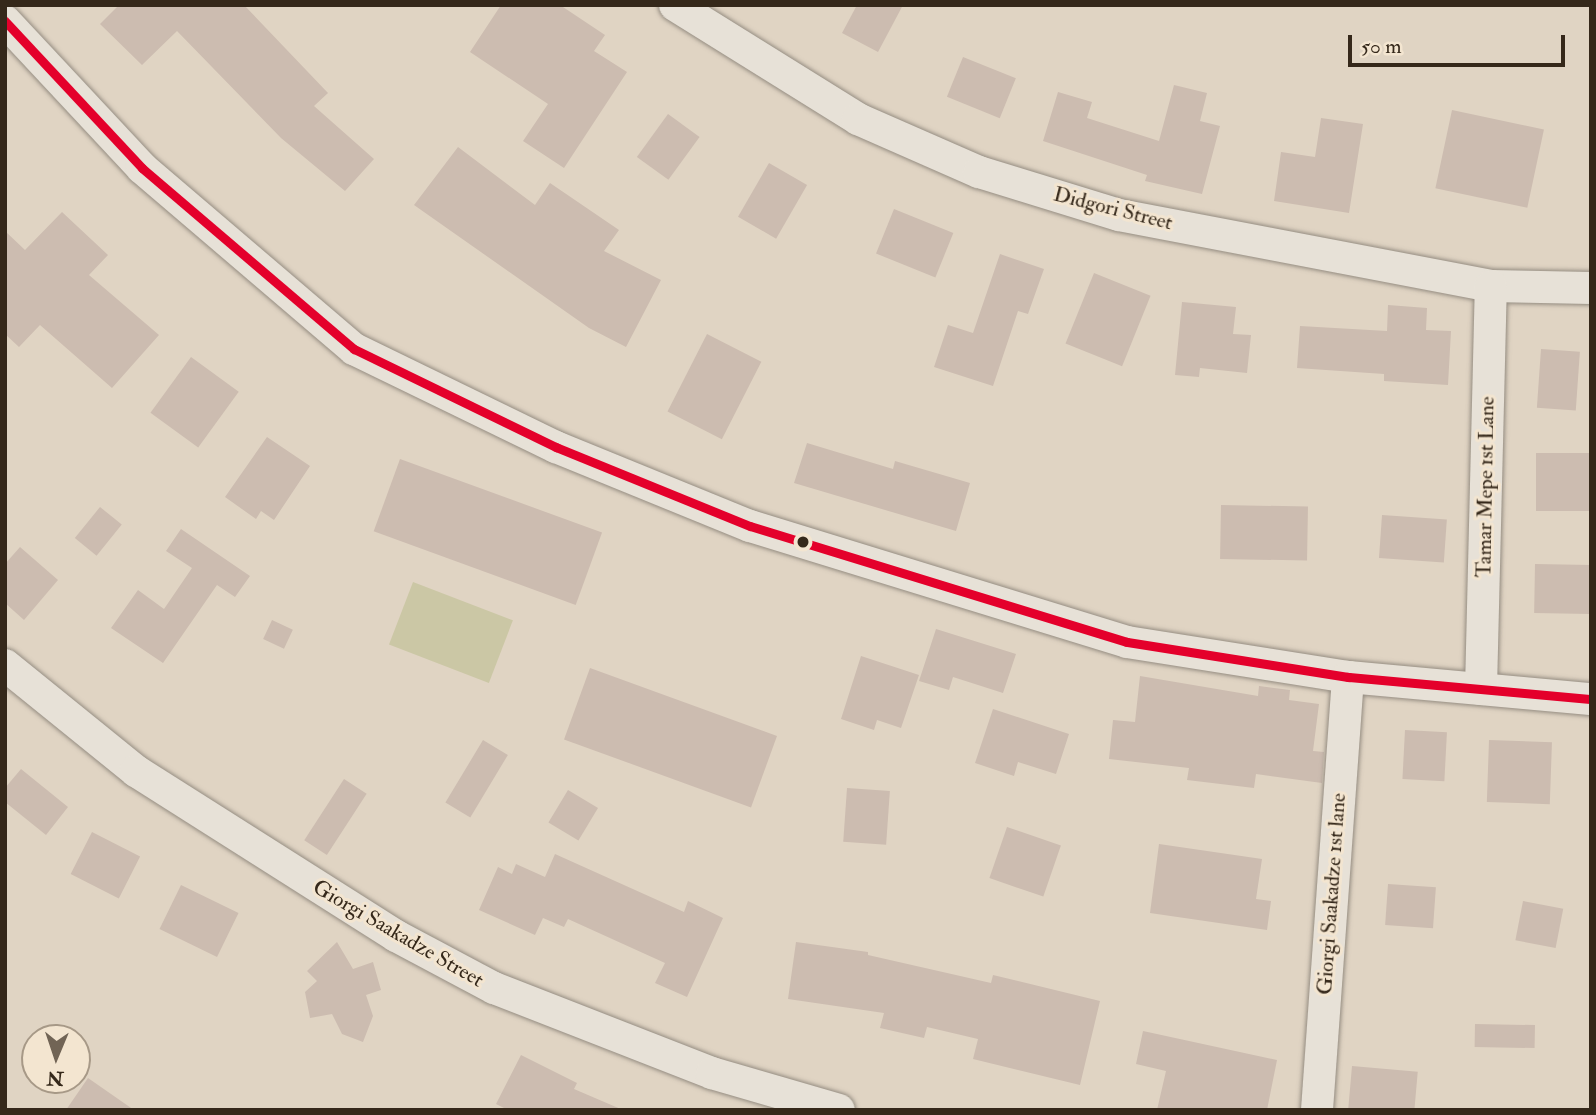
<!DOCTYPE html>
<html>
<head>
<meta charset="utf-8">
<style>
	body { margin:0 }
	#map { position:relative; width:1596px; height:1115px; overflow:hidden; background:#e0d4c3; font-family:"IM FELL Double Pica",serif }
	div>[style] { position:absolute }
	.green>* { inset:0; background:#cbc7a5; transform-origin:0 0 }
	.building>* { inset:0; background:#ccbcb0; transform-origin:0 0 }
	.roads { filter:drop-shadow(0 0 2px #958d82) drop-shadow(0 0 2px #958d82) }
	.minor>* { height:32px; margin:-16px; padding:0 16px; transform-origin:16px; border-radius:16px; background:#e7e1d7 }
	.bus-1>* { height:9px; margin:-4.5px; padding:0 4.5px; transform-origin:4.5px; border-radius:4.5px; background:#e4002b }
	.dots>* { width:19px; height:19px; translate:-50% -50%; box-sizing:border-box; border:4px solid #f3e5d0; border-radius:50% }
	span { translate:-50% -50%; white-space:nowrap; text-align:center; line-height:1.15; -webkit-text-stroke:6px #f3e5d0; paint-order:stroke }
	.street-label { font-size:21px; color:#35281a }
	.frame { position:absolute; inset:0; border:7px solid #35281a; pointer-events:none }
	.north { position:absolute; left:21px; top:1024px; width:70px; height:70px; box-sizing:border-box; background:#f3e5d0; border:2px solid #a79987; border-radius:50%; rotate:182deg; font-size:19px; font-weight:700; line-height:28px; text-align:center; color:#35281a }
	.north::after { content:''; display:block; margin:auto; width:24px; height:32px; background:#716455; clip-path:polygon(50% 0,100% 100%,50% 72%,0 100%) }
	.scale { position:absolute; left:1348px; top:35px; width:217px; height:32px; box-sizing:border-box; border:4px solid #35281a; border-top:0; padding-left:9px; font-size:21px; line-height:24px; white-space:nowrap; color:#35281a; -webkit-text-stroke:5px #f3e5d0; paint-order:stroke }
</style>
</head>
<body>
<div id="map">
	<div class="green">
		<div style="left:413px;top:582px;width:107px;height:67px;rotate:21deg"></div>
	</div>
	<div class="building">
		<div style="clip-path:polygon(119px 5px,244px 5px,328px 93px,314px 106px,374px 159px,345px 191px,281px 138px,177px 31px,142px 65px,100px 24px)"></div>
		<div style="clip-path:polygon(501px 5px,560px 5px,605px 35px,594px 51px,627px 72px,564px 168px,523px 141px,548px 104px,470px 52px)"></div>
		<div style="clip-path:polygon(857px 5px,903px 5px,878px 52px,842px 33px)"></div>
		<div style="left:963px;top:57px;width:57px;height:43px;rotate:22deg"></div>
		<div style="clip-path:polygon(1174px 85px,1207px 93px,1200px 121px,1220px 126px,1202px 194px,1145px 181px,1147px 175px,1043px 141px,1058px 92px,1092px 102px,1087px 118px,1159px 141px)"></div>
		<div style="left:1452px;top:110px;width:94px;height:80px;rotate:12deg"></div>
		<div style="left:668px;top:114px;width:39px;height:53px;rotate:36deg"></div>
		<div style="clip-path:polygon(1321px 118px,1363px 124px,1349px 213px,1274px 201px,1281px 152px,1315px 157px)"></div>
		<div style="clip-path:polygon(458px 147px,535px 205px,550px 183px,619px 230px,604px 251px,661px 280px,626px 347px,589px 328px,414px 205px)"></div>
		<div style="left:769px;top:163px;width:44px;height:62px;rotate:30deg"></div>
		<div style="left:894px;top:209px;width:64px;height:48px;rotate:22deg"></div>
		<div style="clip-path:polygon(62px 212px,108px 255px,89px 275px,159px 335px,112px 388px,40px 325px,19px 347px,5px 334px,5px 231px,25px 250px)"></div>
		<div style="clip-path:polygon(1000px 254px,1044px 269px,1028px 314px,1018px 311px,993px 386px,934px 367px,948px 325px,973px 333px)"></div>
		<div style="left:1094px;top:273px;width:61px;height:76px;rotate:22deg"></div>
		<div style="clip-path:polygon(1182px 302px,1236px 307px,1233px 334px,1251px 335px,1247px 373px,1200px 368px,1199px 377px,1175px 375px)"></div>
		<div style="clip-path:polygon(1388px 305px,1427px 308px,1426px 330px,1451px 331px,1448px 385px,1384px 381px,1384px 374px,1297px 368px,1300px 326px,1387px 331px)"></div>
		<div style="left:707px;top:334px;width:61px;height:87px;rotate:27deg"></div>
		<div style="left:1541px;top:349px;width:39px;height:59px;rotate:4deg"></div>
		<div style="left:191px;top:357px;width:59px;height:69px;rotate:36deg"></div>
		<div style="clip-path:polygon(267px 437px,310px 466px,274px 520px,261px 511px,256px 519px,225px 497px)"></div>
		<div style="clip-path:polygon(807px 443px,893px 469px,895px 461px,970px 483px,956px 531px,794px 483px)"></div>
		<div style="left:1591px;top:453px;width:58px;height:55px;rotate:90deg"></div>
		<div style="left:400px;top:459px;width:215px;height:77px;rotate:20deg"></div>
		<div style="left:1221px;top:505px;width:87px;height:54px;rotate:1deg"></div>
		<div style="left:100px;top:507px;width:28px;height:40px;rotate:39deg"></div>
		<div style="left:1382px;top:515px;width:65px;height:43px;rotate:4deg"></div>
		<div style="clip-path:polygon(181px 529px,250px 576px,235px 597px,217px 585px,163px 663px,111px 628px,138px 590px,164px 609px,192px 568px,166px 551px)"></div>
		<div style="clip-path:polygon(20px 547px,58px 580px,24px 620px,5px 603px,5px 564px)"></div>
		<div style="left:1535px;top:564px;width:56px;height:49px;rotate:1deg"></div>
		<div style="left:272px;top:620px;width:23px;height:21px;rotate:25deg"></div>
		<div style="clip-path:polygon(936px 629px,1016px 654px,1003px 693px,953px 677px,949px 690px,919px 681px)"></div>
		<div style="clip-path:polygon(861px 656px,919px 675px,901px 728px,877px 720px,874px 730px,841px 719px)"></div>
		<div style="left:590px;top:668px;width:199px;height:76px;rotate:20deg"></div>
		<div style="clip-path:polygon(1140px 676px,1258px 696px,1259px 686px,1290px 690px,1289px 700px,1319px 704px,1313px 751px,1324px 752px,1322px 783px,1256px 774px,1254px 788px,1187px 780px,1189px 768px,1109px 759px,1113px 720px,1135px 722px)"></div>
		<div style="clip-path:polygon(993px 709px,1069px 734px,1056px 774px,1018px 762px,1014px 776px,975px 763px)"></div>
		<div style="left:1405px;top:730px;width:42px;height:49px;rotate:3deg"></div>
		<div style="left:483px;top:740px;width:29px;height:73px;rotate:31deg"></div>
		<div style="left:1489px;top:740px;width:63px;height:62px;rotate:2deg"></div>
		<div style="clip-path:polygon(21px 769px,68px 807px,46px 835px,5px 802px,5px 788px)"></div>
		<div style="left:344px;top:779px;width:27px;height:73px;rotate:33deg"></div>
		<div style="left:847px;top:788px;width:43px;height:54px;rotate:4deg"></div>
		<div style="left:568px;top:790px;width:35px;height:38px;rotate:31deg"></div>
		<div style="left:1007px;top:827px;width:57px;height:54px;rotate:19deg"></div>
		<div style="left:92px;top:832px;width:54px;height:47px;rotate:27deg"></div>
		<div style="clip-path:polygon(1159px 844px,1262px 859px,1256px 899px,1271px 901px,1267px 930px,1150px 913px)"></div>
		<div style="clip-path:polygon(555px 854px,684px 912px,688px 901px,723px 918px,687px 997px,655px 983px,665px 963px,568px 919px,564px 927px,543px 918px,535px 935px,479px 910px,498px 867px,512px 874px,516px 864px,545px 877px)"></div>
		<div style="left:1388px;top:884px;width:48px;height:41px;rotate:4deg"></div>
		<div style="left:181px;top:885px;width:64px;height:49px;rotate:26deg"></div>
		<div style="left:1523px;top:901px;width:41px;height:40px;rotate:11deg"></div>
		<div style="clip-path:polygon(337px 942px,353px 969px,373px 962px,381px 990px,366px 995px,373px 1016px,363px 1042px,342px 1034px,332px 1014px,310px 1018px,305px 992px,317px 981px,307px 971px)"></div>
		<div style="clip-path:polygon(796px 942px,868px 952px,868px 955px,991px 983px,993px 975px,1100px 1001px,1080px 1085px,973px 1059px,978px 1039px,927px 1027px,924px 1038px,880px 1028px,884px 1013px,788px 999px)"></div>
		<div style="left:1475px;top:1024px;width:60px;height:23px;rotate:1deg"></div>
		<div style="clip-path:polygon(1143px 1031px,1277px 1060px,1267px 1110px,1157px 1110px,1166px 1071px,1136px 1064px)"></div>
		<div style="clip-path:polygon(521px 1055px,577px 1083px,574px 1089px,623px 1110px,508px 1110px,496px 1104px)"></div>
		<div style="left:1352px;top:1066px;width:66px;height:43px;rotate:5deg"></div>
		<div style="clip-path:polygon(88px 1078px,134px 1110px,66px 1110px)"></div>
	</div>
	<div class="roads">
		<div class="minor">
			<div style="left:675px;top:5px;width:216px;rotate:31.9deg"></div>
			<div style="left:858px;top:119px;width:132px;rotate:23.7deg"></div>
			<div style="left:979px;top:172px;width:146px;rotate:17.1deg"></div>
			<div style="left:1119px;top:215px;width:379px;rotate:10.8deg"></div>
			<div style="left:1491px;top:286px;width:100px;rotate:1.1deg"></div>
			<div style="left:5px;top:21px;width:201px;rotate:47deg"></div>
			<div style="left:142px;top:168px;width:279px;rotate:40.5deg"></div>
			<div style="left:354px;top:349px;width:225px;rotate:25.9deg"></div>
			<div style="left:556px;top:447px;width:209px;rotate:22.2deg"></div>
			<div style="left:750px;top:526px;width:394px;rotate:17.1deg"></div>
			<div style="left:1127px;top:642px;width:224px;rotate:9deg"></div>
			<div style="left:1348px;top:677px;width:244px;rotate:5.2deg"></div>
			<div style="left:5px;top:665px;width:169px;rotate:39deg"></div>
			<div style="left:136px;top:771px;width:308px;rotate:32.4deg"></div>
			<div style="left:396px;top:936px;width:111px;rotate:28deg"></div>
			<div style="left:494px;top:988px;width:234px;rotate:21.3deg"></div>
			<div style="left:712px;top:1073px;width:132px;rotate:16.2deg"></div>
			<div style="left:1481px;top:689px;width:403px;rotate:-88.6deg"></div>
			<div style="left:1317px;top:1110px;width:434px;rotate:-85.9deg"></div>
		</div>
	</div>
	<div class="bus-1">
		<div style="left:5px;top:21px;width:201px;rotate:47deg"></div>
		<div style="left:142px;top:168px;width:279px;rotate:40.5deg"></div>
		<div style="left:354px;top:349px;width:225px;rotate:25.9deg"></div>
		<div style="left:556px;top:447px;width:209px;rotate:22.2deg"></div>
		<div style="left:750px;top:526px;width:394px;rotate:17.1deg"></div>
		<div style="left:1127px;top:642px;width:224px;rotate:9deg"></div>
		<div style="left:1348px;top:677px;width:244px;rotate:5.2deg"></div>
	</div>
	<div class="dots">
		<div style="left:803px;top:542px;background:#35281a"></div>
	</div>
	<div class="street-label">
		<span style="left:1113px;top:209px;rotate:14deg">Didgori Street</span>
		<span style="left:1486px;top:487px;rotate:-89deg">Tamar Mepe 1st Lane</span>
		<span style="left:1332px;top:894px;rotate:-86deg">Giorgi Saakadze 1st lane</span>
		<span style="left:398px;top:934px;rotate:30deg">Giorgi Saakadze Street</span>
	</div>
	<div class="frame"></div>
	<div class="north">N</div>
	<div class="scale">50 m</div>
</div>
</body>
</html>
